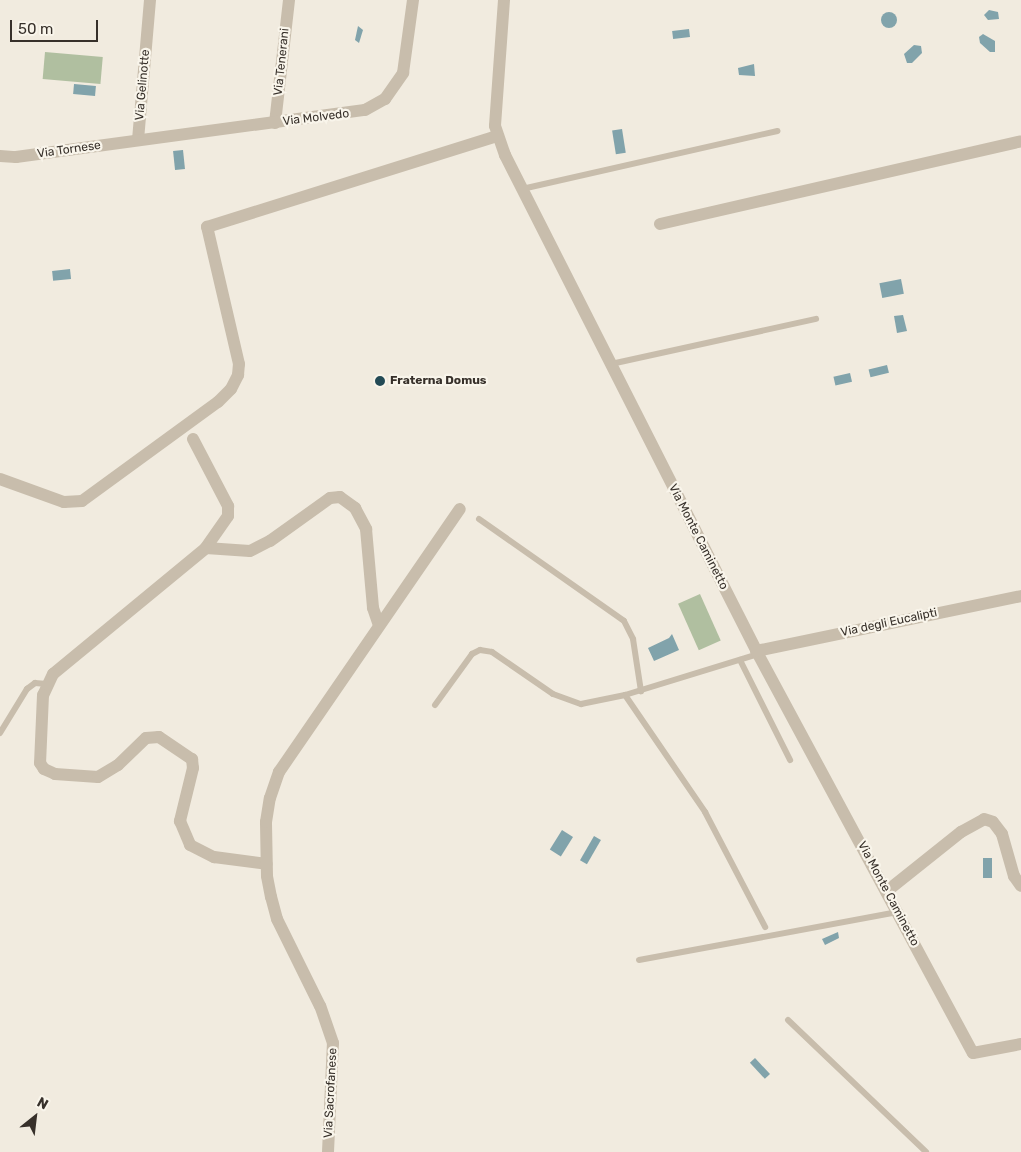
<!DOCTYPE html>
<html>
<head>
<meta charset="utf-8">
<style>
	body { margin:0 }
	#map { position:relative; width:1021px; height:1152px; overflow:hidden; background:#f1ebdf; font-family:Rubik,sans-serif }
	div>[style] { position:absolute }
	.green>* { inset:0; background:#b0bfa0; transform-origin:0 0 }
	.water>* { inset:0; background:#81a3ab; transform-origin:0 0 }
	.round { border-radius:50% }
	.lane>* { height:6px; margin:-3px; padding:0 3px; transform-origin:3px; border-radius:3px; background:#c8bdac }
	.street>* { height:12px; margin:-6px; padding:0 6px; transform-origin:6px; border-radius:6px; background:#c8bdac }
	.dots>* { width:14px; height:14px; translate:-50% -50%; box-sizing:border-box; border:2px solid #f9f5eb; border-radius:50% }
	span { translate:-50% -50%; white-space:nowrap; text-align:center; line-height:1.15; -webkit-text-stroke:4.5px #f9f5eb; paint-order:stroke }
	.street-label { font-size:12px; color:#37302a }
	.poi-label { font-size:12px; color:#37302a; font-weight:700 }
	.left { translate:0 -50%; text-align:left }
	.north { position:absolute; left:10px; top:1092px; width:50px; height:50px; -webkit-text-stroke:4px #f9f5eb; paint-order:stroke; rotate:29deg; font-size:14px; font-weight:700; line-height:20px; text-align:center; color:#37302a }
	.north::after { content:''; display:block; margin:auto; width:18px; height:22px; background:#37302a; clip-path:polygon(50% 0,100% 100%,50% 72%,0 100%) }
	.scale { position:absolute; left:10px; top:20px; width:88px; height:22px; box-sizing:border-box; border:2px solid #37302a; border-top:0; padding-left:6px; font-size:15px; line-height:18px; white-space:nowrap; color:#37302a; -webkit-text-stroke:4px #f9f5eb; paint-order:stroke }
</style>
</head>
<body>
<div id="map">
	<div class="green">
		<div style="left:45px;top:52px;width:58px;height:27px;rotate:5deg"></div>
		<div style="left:700px;top:594px;width:51px;height:24px;rotate:66deg"></div>
	</div>
	<div class="water">
		<div style="clip-path:polygon(989px 10px,998px 12px,999px 19px,988px 20px,984px 15px)"></div>
		<div class="round" style="left:881px;top:12px;width:16px;height:16px"></div>
		<div style="clip-path:polygon(358px 26px,363px 30px,359px 43px,355px 40px)"></div>
		<div style="left:689px;top:29px;width:8px;height:17px;rotate:83deg"></div>
		<div style="clip-path:polygon(983px 34px,995px 41px,995px 52px,990px 52px,980px 43px,979px 37px)"></div>
		<div style="clip-path:polygon(914px 45px,921px 46px,922px 53px,912px 63px,907px 63px,904px 54px)"></div>
		<div style="clip-path:polygon(754px 64px,755px 76px,739px 75px,738px 68px)"></div>
		<div style="left:74px;top:84px;width:22px;height:10px;rotate:5deg"></div>
		<div style="left:622px;top:129px;width:24px;height:10px;rotate:81deg"></div>
		<div style="left:183px;top:150px;width:19px;height:10px;rotate:84deg"></div>
		<div style="left:70px;top:269px;width:10px;height:18px;rotate:84deg"></div>
		<div style="left:901px;top:279px;width:15px;height:22px;rotate:79deg"></div>
		<div style="clip-path:polygon(903px 315px,907px 331px,897px 333px,894px 316px)"></div>
		<div style="left:887px;top:365px;width:8px;height:19px;rotate:76deg"></div>
		<div style="left:850px;top:373px;width:9px;height:17px;rotate:77deg"></div>
		<div style="clip-path:polygon(672px 634px,679px 650px,654px 661px,648px 648px,669px 638px)"></div>
		<div style="left:562px;top:830px;width:13px;height:23px;rotate:32deg"></div>
		<div style="left:594px;top:836px;width:8px;height:28px;rotate:30deg"></div>
		<div style="left:983px;top:858px;width:9px;height:20px"></div>
		<div style="clip-path:polygon(838px 932px,839px 938px,825px 945px,822px 939px)"></div>
		<div style="left:755px;top:1058px;width:22px;height:7px;rotate:47deg"></div>
	</div>
	<div class="lane">
		<div style="left:522px;top:189px;width:262px;rotate:-12.8deg"></div>
		<div style="left:611px;top:364px;width:210px;rotate:-12.4deg"></div>
		<div style="left:479px;top:519px;width:177px;rotate:35.1deg"></div>
		<div style="left:624px;top:621px;width:20px;rotate:63deg"></div>
		<div style="left:633px;top:639px;width:53px;rotate:81.3deg"></div>
		<div style="left:740px;top:660px;width:112px;rotate:63.4deg"></div>
		<div style="left:625px;top:695px;width:142px;rotate:55.6deg"></div>
		<div style="left:705px;top:812px;width:130px;rotate:62.4deg"></div>
		<div style="left:435px;top:705px;width:63px;rotate:-54deg"></div>
		<div style="left:472px;top:654px;width:9px;rotate:-27deg"></div>
		<div style="left:480px;top:650px;width:12px;rotate:9deg"></div>
		<div style="left:492px;top:652px;width:74px;rotate:34.5deg"></div>
		<div style="left:553px;top:694px;width:30px;rotate:20deg"></div>
		<div style="left:581px;top:704px;width:45px;rotate:-11.6deg"></div>
		<div style="left:625px;top:695px;width:139px;rotate:-17.1deg"></div>
		<div style="left:0;top:733px;width:52px;rotate:-58.5deg"></div>
		<div style="left:27px;top:689px;width:10px;rotate:-37deg"></div>
		<div style="left:35px;top:683px;width:12px;rotate:5deg"></div>
		<div style="left:639px;top:960px;width:263px;rotate:-10.5deg"></div>
		<div style="left:788px;top:1020px;width:191px;rotate:43.7deg"></div>
	</div>
	<div class="street">
		<div style="left:504px;top:0;width:126px;rotate:94.1deg"></div>
		<div style="left:495px;top:126px;width:31px;rotate:71deg"></div>
		<div style="left:505px;top:155px;width:559px;rotate:63.11deg"></div>
		<div style="left:758px;top:654px;width:453px;rotate:61.7deg"></div>
		<div style="left:973px;top:1053px;width:49px;rotate:-10.6deg"></div>
		<div style="left:275px;top:123px;width:124px;rotate:-83.5deg"></div>
		<div style="left:138px;top:140px;width:141px;rotate:-85.1deg"></div>
		<div style="left:0;top:156px;width:16px;rotate:4deg"></div>
		<div style="left:16px;top:157px;width:352px;rotate:-7.7deg"></div>
		<div style="left:365px;top:110px;width:23px;rotate:-29deg"></div>
		<div style="left:385px;top:99px;width:32px;rotate:-55deg"></div>
		<div style="left:403px;top:73px;width:74px;rotate:-82.2deg"></div>
		<div style="left:660px;top:224px;width:370px;rotate:-12.9deg"></div>
		<div style="left:193px;top:439px;width:76px;rotate:62.4deg"></div>
		<div style="left:228px;top:506px;width:10px;rotate:90deg"></div>
		<div style="left:228px;top:516px;width:39px;rotate:125deg"></div>
		<div style="left:206px;top:548px;width:44px;rotate:3.9deg"></div>
		<div style="left:250px;top:551px;width:22px;rotate:-27deg"></div>
		<div style="left:270px;top:541px;width:74px;rotate:-35.6deg"></div>
		<div style="left:330px;top:498px;width:10px;rotate:-6deg"></div>
		<div style="left:340px;top:497px;width:19px;rotate:36deg"></div>
		<div style="left:355px;top:508px;width:24px;rotate:62deg"></div>
		<div style="left:366px;top:529px;width:79px;rotate:84.9deg"></div>
		<div style="left:373px;top:608px;width:18px;rotate:71deg"></div>
		<div style="left:0;top:479px;width:68px;rotate:19.8deg"></div>
		<div style="left:64px;top:502px;width:18px;rotate:-3deg"></div>
		<div style="left:82px;top:501px;width:168px;rotate:-36.1deg"></div>
		<div style="left:218px;top:402px;width:18px;rotate:-45deg"></div>
		<div style="left:231px;top:389px;width:16px;rotate:-63deg"></div>
		<div style="left:238px;top:375px;width:11px;rotate:-85deg"></div>
		<div style="left:239px;top:364px;width:141px;rotate:-103.1deg"></div>
		<div style="left:207px;top:227px;width:304px;rotate:-17.4deg"></div>
		<div style="left:206px;top:548px;width:198px;rotate:140.5deg"></div>
		<div style="left:53px;top:674px;width:23px;rotate:115deg"></div>
		<div style="left:43px;top:695px;width:68px;rotate:92.5deg"></div>
		<div style="left:40px;top:763px;width:7px;rotate:56deg"></div>
		<div style="left:44px;top:769px;width:12px;rotate:24deg"></div>
		<div style="left:55px;top:774px;width:43px;rotate:4deg"></div>
		<div style="left:98px;top:777px;width:23px;rotate:-31deg"></div>
		<div style="left:118px;top:765px;width:39px;rotate:-44deg"></div>
		<div style="left:146px;top:738px;width:13px;rotate:-4deg"></div>
		<div style="left:159px;top:737px;width:40px;rotate:34deg"></div>
		<div style="left:192px;top:759px;width:9px;rotate:84deg"></div>
		<div style="left:193px;top:768px;width:55px;rotate:103.8deg"></div>
		<div style="left:180px;top:821px;width:26px;rotate:67deg"></div>
		<div style="left:190px;top:845px;width:27px;rotate:27deg"></div>
		<div style="left:214px;top:857px;width:53px;rotate:7.5deg"></div>
		<div style="left:756px;top:651px;width:271px;rotate:-11.7deg"></div>
		<div style="left:887px;top:891px;width:95px;rotate:-38.6deg"></div>
		<div style="left:961px;top:832px;width:26px;rotate:-29deg"></div>
		<div style="left:984px;top:819px;width:9px;rotate:18deg"></div>
		<div style="left:993px;top:822px;width:15px;rotate:53deg"></div>
		<div style="left:1002px;top:834px;width:44px;rotate:74.1deg"></div>
		<div style="left:1014px;top:876px;width:12px;rotate:55deg"></div>
		<div style="left:328px;top:1152px;width:109px;rotate:-87.4deg"></div>
		<div style="left:333px;top:1043px;width:39px;rotate:-109deg"></div>
		<div style="left:320px;top:1006px;width:97px;rotate:-116.3deg"></div>
		<div style="left:277px;top:919px;width:23px;rotate:-105deg"></div>
		<div style="left:271px;top:897px;width:21px;rotate:-101deg"></div>
		<div style="left:267px;top:876px;width:54px;rotate:-91.1deg"></div>
		<div style="left:266px;top:822px;width:24px;rotate:-81deg"></div>
		<div style="left:270px;top:798px;width:28px;rotate:-71deg"></div>
		<div style="left:279px;top:772px;width:319px;rotate:-55.5deg"></div>
	</div>
	<div class="dots">
		<div style="left:380px;top:381px;background:#234a55"></div>
	</div>
	<div class="street-label">
		<span style="left:282px;top:62px;rotate:-84deg">Via Tenerani</span>
		<span style="left:143px;top:85px;rotate:-85deg">Via Gelinotte</span>
		<span style="left:316px;top:118px;rotate:-7deg">Via Molvedo</span>
		<span style="left:69px;top:150px;rotate:-8deg">Via Tornese</span>
		<span style="left:698px;top:537px;rotate:63deg">Via Monte Caminetto</span>
		<span style="left:889px;top:623px;rotate:-12deg">Via degli Eucalipti</span>
		<span style="left:888px;top:894px;rotate:62deg">Via Monte Caminetto</span>
		<span style="left:331px;top:1093px;rotate:-87deg">Via Sacrofanese</span>
	</div>
	<div class="poi-label">
		<span class="left" style="left:390px;top:381px">Fraterna Domus</span>
	</div>
	<div class="north">N</div>
	<div class="scale">50 m</div>
</div>
</body>
</html>
